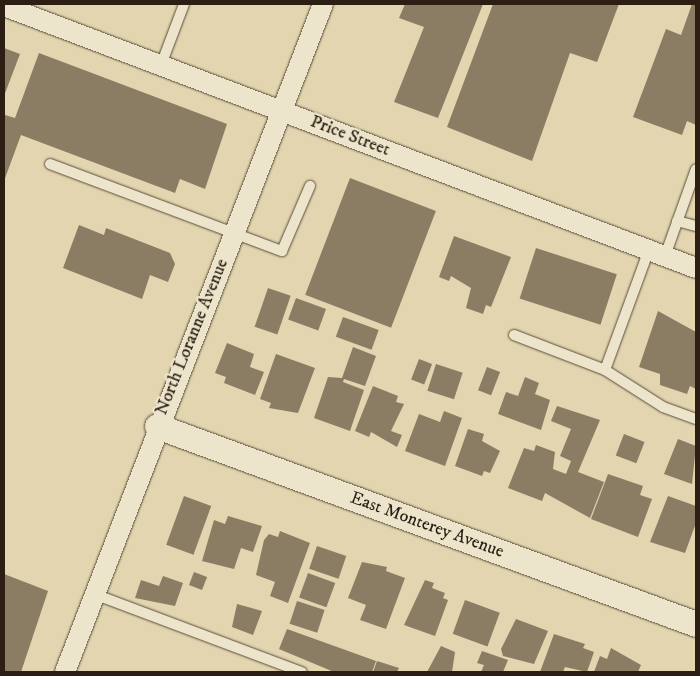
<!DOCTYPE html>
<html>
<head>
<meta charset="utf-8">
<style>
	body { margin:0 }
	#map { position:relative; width:700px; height:676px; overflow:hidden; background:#e2d5af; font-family:"IM FELL DW Pica",serif }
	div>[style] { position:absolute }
	.building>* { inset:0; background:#8b7d64; transform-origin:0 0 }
	.roads { filter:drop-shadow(0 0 1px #5a4c3a) drop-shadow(0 0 1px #5a4c3a) }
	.service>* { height:10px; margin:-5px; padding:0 5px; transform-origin:5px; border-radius:5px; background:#ece4cb }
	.minor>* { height:20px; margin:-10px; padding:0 10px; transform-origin:10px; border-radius:10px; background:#ece4cb }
	.tertiary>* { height:25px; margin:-12.5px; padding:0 12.5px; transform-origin:12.5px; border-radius:12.5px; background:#ece4cb }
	span { translate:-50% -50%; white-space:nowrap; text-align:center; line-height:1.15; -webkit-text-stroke:5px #ece4cb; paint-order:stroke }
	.street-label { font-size:18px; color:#2c1e13 }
	.frame { position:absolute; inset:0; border:5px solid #2c1e13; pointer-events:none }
</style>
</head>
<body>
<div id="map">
	<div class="building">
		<div style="clip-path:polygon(405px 4px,483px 4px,438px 118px,394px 102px,424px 27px,399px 18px)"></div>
		<div style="clip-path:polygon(493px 4px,619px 4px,597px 62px,570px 53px,532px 161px,447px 127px)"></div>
		<div style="clip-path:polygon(692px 4px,696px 4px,696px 125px,687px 121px,682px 135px,633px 117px,666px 29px,681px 35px)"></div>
		<div style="clip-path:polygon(4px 48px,20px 54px,4px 96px)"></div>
		<div style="clip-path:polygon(39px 53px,227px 124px,205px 189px,180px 179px,175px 193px,21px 135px,4px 181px,4px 119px,5px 115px,15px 118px)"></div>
		<div style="left:350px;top:178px;width:92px;height:125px;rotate:21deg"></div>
		<div style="clip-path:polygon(79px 225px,104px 235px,106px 228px,170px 253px,175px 264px,168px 282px,150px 275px,142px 299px,63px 268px)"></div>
		<div style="clip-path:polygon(454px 236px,511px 257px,491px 307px,486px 305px,483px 314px,466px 308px,471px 288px,451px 276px,449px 281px,439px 277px)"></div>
		<div style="left:536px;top:248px;width:85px;height:53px;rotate:18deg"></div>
		<div style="left:268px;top:288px;width:24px;height:41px;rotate:19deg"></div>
		<div style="left:296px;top:298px;width:32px;height:23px;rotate:20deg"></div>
		<div style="clip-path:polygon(658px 311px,696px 332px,696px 389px,690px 386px,687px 394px,660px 385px,660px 374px,639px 367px)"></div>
		<div style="left:343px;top:317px;width:38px;height:21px;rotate:20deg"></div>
		<div style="clip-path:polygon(227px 343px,254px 354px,250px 367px,264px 372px,255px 395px,224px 383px,226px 377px,215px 373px)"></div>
		<div style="clip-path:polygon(353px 347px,376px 356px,365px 386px,344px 379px,343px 382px,364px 390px,350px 431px,314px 418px,328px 377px,342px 378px)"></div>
		<div style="clip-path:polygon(276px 354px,315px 368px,298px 413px,269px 408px,271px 403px,260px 399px)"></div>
		<div style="left:419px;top:359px;width:14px;height:22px;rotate:21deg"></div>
		<div style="left:436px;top:364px;width:28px;height:28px;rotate:18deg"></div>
		<div style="left:487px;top:367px;width:14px;height:25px;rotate:21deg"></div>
		<div style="clip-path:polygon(525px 377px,539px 383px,535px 394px,550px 400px,541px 430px,498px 414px,506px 392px,518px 396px)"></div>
		<div style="clip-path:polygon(373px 386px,398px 396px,396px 402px,404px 404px,391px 431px,402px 435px,397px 447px,371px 432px,369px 437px,355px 431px)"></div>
		<div style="clip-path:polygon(557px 406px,600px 420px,578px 472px,604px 482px,590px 518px,545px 493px,542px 501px,508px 488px,524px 448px,534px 451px,536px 445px,555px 452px,553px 469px,566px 474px,571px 461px,560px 456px,571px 429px,551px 421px)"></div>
		<div style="clip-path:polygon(444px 411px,462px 418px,445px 466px,405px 451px,419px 414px,440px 422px)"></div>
		<div style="clip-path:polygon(468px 429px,484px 434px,482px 441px,500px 451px,490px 473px,484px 471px,482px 476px,455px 466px)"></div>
		<div style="left:624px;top:434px;width:22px;height:23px;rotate:21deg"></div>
		<div style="clip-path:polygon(678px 439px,696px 446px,692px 484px,664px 474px)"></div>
		<div style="clip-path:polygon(608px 474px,643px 486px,640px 495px,652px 499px,638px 537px,591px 519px)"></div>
		<div style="left:184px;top:496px;width:29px;height:52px;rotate:20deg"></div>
		<div style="clip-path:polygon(668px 496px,696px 506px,696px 523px,685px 553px,650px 542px)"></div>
		<div style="clip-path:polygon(228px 516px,262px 526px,253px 552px,241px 548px,234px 569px,202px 561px,214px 520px,225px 524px)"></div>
		<div style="clip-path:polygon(280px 531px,310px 543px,288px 603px,270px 596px,275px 582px,256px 575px,264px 540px,269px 534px,278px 537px)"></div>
		<div style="left:317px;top:546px;width:31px;height:24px;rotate:19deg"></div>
		<div style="clip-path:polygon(362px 562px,387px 567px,386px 571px,405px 578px,386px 629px,360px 620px,366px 605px,348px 598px)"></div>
		<div style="left:194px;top:572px;width:14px;height:14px;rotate:21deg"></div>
		<div style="left:308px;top:573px;width:29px;height:26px;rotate:20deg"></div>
		<div style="clip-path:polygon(4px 574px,48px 591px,21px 672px,4px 672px)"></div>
		<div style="clip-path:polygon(163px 576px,183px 583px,175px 606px,135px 598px,141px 580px,159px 586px)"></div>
		<div style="clip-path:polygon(425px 580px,434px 583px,432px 588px,445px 593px,443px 598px,448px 600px,435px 636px,404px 625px)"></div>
		<div style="left:465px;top:600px;width:37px;height:36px;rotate:20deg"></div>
		<div style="left:297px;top:601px;width:29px;height:24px;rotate:18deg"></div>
		<div style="clip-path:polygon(237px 604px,262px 611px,253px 635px,232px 627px)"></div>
		<div style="clip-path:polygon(516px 619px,548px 631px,534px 664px,503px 656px,501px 649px)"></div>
		<div style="clip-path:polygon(287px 629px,376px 661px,372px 672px,334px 672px,279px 649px)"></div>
		<div style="clip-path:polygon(554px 634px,585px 644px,583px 648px,594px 652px,587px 672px,565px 667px,563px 672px,540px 672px)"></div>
		<div style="clip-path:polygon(441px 646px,455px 652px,452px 672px,427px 672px)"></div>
		<div style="clip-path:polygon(611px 648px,641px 665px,638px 672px,594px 672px,600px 656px,607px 659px)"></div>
		<div style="clip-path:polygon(482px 651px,508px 660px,503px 672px,481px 672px,484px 665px,477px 663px)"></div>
		<div style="clip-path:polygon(377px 661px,399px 668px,397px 672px,373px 672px)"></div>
	</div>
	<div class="roads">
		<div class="service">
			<div style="left:161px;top:65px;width:65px;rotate:-69.3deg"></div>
			<div style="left:50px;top:164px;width:248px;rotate:20.6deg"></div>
			<div style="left:282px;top:251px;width:71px;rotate:-66.7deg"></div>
			<div style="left:677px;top:221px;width:20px;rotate:15deg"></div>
			<div style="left:665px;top:256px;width:92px;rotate:-70.4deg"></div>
			<div style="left:514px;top:335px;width:97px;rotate:21deg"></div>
			<div style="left:605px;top:370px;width:128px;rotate:-69.9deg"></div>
			<div style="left:605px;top:370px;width:69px;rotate:32.5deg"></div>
			<div style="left:663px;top:407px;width:35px;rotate:20deg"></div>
			<div style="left:94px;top:594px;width:222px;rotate:20.6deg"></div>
		</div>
		<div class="minor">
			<div style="left:4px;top:6px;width:740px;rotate:20.74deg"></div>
			<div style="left:65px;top:672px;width:716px;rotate:-68.88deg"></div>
		</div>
		<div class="tertiary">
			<div style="left:157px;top:426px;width:574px;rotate:20.17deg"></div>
		</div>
	</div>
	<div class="street-label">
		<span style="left:350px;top:136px;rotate:21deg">Price Street</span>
		<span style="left:192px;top:337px;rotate:-68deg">North Loranne Avenue</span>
		<span style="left:427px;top:525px;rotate:20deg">East Monterey Avenue</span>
	</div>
	<div class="frame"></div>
</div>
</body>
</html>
